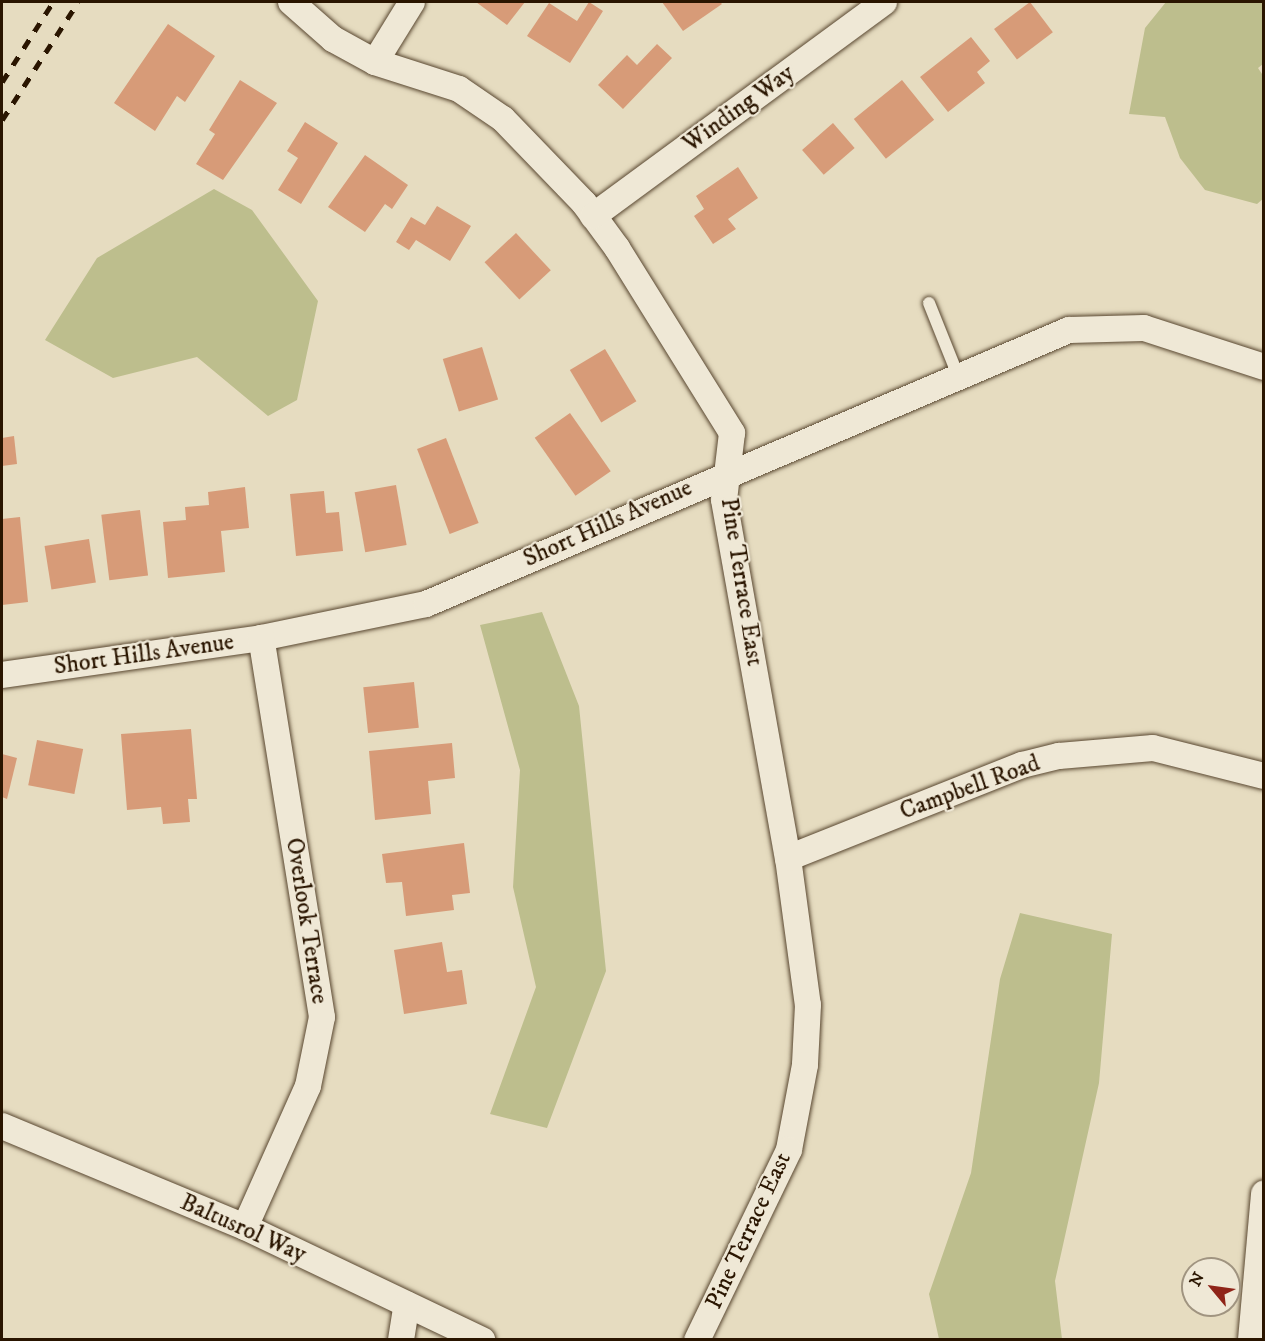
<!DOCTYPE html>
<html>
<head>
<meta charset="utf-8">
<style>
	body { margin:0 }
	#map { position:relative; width:1265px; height:1341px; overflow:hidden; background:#e6dcc0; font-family:"IM FELL DW Pica",serif }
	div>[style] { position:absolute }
	.green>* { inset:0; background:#bdbe8d }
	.building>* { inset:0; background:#d79b78; transform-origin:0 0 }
	.roads { filter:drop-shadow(0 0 2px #594730) drop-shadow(0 0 2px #594730) }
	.service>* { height:12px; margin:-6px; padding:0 6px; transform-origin:6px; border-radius:6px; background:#efe8d6 }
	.minor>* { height:26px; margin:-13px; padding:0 13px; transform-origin:13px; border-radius:13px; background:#efe8d6 }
	.rail>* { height:4.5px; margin-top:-2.25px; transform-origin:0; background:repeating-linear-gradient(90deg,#2a1500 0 10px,transparent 0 20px) }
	span { translate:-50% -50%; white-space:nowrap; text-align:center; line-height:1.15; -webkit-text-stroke:4.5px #efe8d6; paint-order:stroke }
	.street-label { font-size:24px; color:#2a1500 }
	.frame { position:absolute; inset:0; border:3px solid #2a1500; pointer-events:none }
	.north { position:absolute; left:1181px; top:1257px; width:60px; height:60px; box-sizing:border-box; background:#efe8d6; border:2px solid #a09480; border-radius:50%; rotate:299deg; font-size:16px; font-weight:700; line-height:24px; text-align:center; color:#2a1500 }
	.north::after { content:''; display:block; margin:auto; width:21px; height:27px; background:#8f2418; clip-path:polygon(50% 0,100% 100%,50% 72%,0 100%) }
</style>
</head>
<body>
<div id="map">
	<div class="green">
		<div style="clip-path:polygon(1166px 2px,1263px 2px,1263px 64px,1258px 68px,1264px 77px,1264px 198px,1257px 204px,1205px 190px,1180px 158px,1165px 117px,1129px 114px,1145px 28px)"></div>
		<div style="clip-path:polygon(214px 189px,252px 210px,318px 301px,297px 400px,268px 416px,197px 357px,113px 378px,45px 340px,97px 258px)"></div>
		<div style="clip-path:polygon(542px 612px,579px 706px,606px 971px,547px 1128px,490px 1114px,536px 987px,513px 887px,520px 770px,480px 625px)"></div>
		<div style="clip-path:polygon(1020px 913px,1112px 934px,1099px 1083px,1055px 1281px,1062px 1339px,939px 1339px,929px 1294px,971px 1173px,1000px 979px)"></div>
	</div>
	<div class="building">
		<div style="clip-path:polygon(476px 2px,525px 2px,507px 25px)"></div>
		<div style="clip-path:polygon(589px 2px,603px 11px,570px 63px,527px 36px,549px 3px,577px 21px)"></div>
		<div style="clip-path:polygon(662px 2px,720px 2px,722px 4px,683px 31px)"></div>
		<div style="left:1030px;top:2px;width:38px;height:45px;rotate:53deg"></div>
		<div style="clip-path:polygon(168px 24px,215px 56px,185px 102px,177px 96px,155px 131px,114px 103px)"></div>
		<div style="clip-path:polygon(971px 37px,990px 61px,977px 72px,985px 83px,948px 112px,920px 77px)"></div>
		<div style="clip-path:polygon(657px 44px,672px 58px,623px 109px,598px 85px,627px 55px,637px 65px)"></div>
		<div style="clip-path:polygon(240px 80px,277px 103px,223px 180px,196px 164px,215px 134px,209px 130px)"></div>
		<div style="left:902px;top:80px;width:51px;height:62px;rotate:51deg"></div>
		<div style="clip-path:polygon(305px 122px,338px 143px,301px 204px,278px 190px,298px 158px,287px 151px)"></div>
		<div style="left:833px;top:123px;width:33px;height:41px;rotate:49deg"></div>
		<div style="clip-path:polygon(365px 155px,408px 185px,392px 209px,385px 204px,365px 232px,328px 207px)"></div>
		<div style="clip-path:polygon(738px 167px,758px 198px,728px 219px,736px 229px,713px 244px,694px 216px,704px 209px,696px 196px)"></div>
		<div style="clip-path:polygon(437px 206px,471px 226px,450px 261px,416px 240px,409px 250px,396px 242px,411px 217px,425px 225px)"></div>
		<div style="left:516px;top:233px;width:51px;height:43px;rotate:47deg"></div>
		<div style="left:482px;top:347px;width:55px;height:41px;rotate:73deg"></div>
		<div style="left:605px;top:349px;width:61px;height:41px;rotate:59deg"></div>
		<div style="left:570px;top:413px;width:71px;height:43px;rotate:55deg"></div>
		<div style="clip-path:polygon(14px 436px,17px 464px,2px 466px,2px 438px)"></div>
		<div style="left:446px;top:438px;width:91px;height:31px;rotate:69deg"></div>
		<div style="left:396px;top:485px;width:61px;height:42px;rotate:80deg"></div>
		<div style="clip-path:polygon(245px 487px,249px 528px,221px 531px,225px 572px,168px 578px,163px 522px,186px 520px,185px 507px,209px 505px,208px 492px)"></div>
		<div style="clip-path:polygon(324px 491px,326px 513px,339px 512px,343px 551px,296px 556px,290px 494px)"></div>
		<div style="left:140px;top:510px;width:66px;height:39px;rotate:83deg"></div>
		<div style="clip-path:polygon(20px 517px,28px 602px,2px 605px,2px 519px)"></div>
		<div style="left:89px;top:539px;width:44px;height:45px;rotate:81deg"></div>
		<div style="left:414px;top:682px;width:46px;height:51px;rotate:84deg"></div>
		<div style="clip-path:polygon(191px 729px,197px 799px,188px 799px,190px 822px,163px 824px,161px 807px,127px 810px,121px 734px)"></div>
		<div style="left:37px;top:740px;width:47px;height:46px;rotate:11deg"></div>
		<div style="clip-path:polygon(452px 743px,455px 778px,428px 781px,431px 814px,375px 820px,369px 751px)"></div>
		<div style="clip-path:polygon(2px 754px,17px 758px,7px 799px,2px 797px)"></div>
		<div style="clip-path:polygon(464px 843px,470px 893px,452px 895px,454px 910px,406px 916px,402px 882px,386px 883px,382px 854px)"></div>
		<div style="clip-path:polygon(442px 942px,447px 972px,462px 970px,467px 1004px,404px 1014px,394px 950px)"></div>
	</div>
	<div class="roads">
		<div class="service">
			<div style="left:929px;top:303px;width:75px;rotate:68.2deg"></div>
		</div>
		<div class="minor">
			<div style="left:291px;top:2px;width:56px;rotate:41.4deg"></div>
			<div style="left:333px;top:39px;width:48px;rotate:28.7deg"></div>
			<div style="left:375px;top:62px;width:88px;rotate:17.8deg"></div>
			<div style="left:459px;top:89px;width:53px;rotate:34.3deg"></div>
			<div style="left:503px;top:119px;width:117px;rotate:46deg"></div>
			<div style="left:584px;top:203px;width:56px;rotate:53.7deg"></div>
			<div style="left:617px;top:248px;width:218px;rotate:58.1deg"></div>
			<div style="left:732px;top:433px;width:67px;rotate:96.8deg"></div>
			<div style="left:724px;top:500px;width:364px;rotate:79.9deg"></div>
			<div style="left:788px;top:858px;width:148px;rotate:82.3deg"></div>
			<div style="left:808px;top:1005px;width:60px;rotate:92.9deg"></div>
			<div style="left:805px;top:1065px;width:86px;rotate:100.7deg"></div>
			<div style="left:789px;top:1150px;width:211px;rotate:115.8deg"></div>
			<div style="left:375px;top:62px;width:70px;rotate:-58.3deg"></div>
			<div style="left:593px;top:216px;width:361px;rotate:-36.3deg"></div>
			<div style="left:2px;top:675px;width:262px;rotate:-8.1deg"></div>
			<div style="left:261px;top:638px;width:168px;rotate:-11.6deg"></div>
			<div style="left:426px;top:604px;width:699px;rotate:-23.08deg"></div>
			<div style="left:1069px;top:330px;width:75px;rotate:-1.5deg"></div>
			<div style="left:1144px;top:328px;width:126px;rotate:18deg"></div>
			<div style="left:788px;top:858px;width:252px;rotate:-21.7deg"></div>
			<div style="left:1022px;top:765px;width:38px;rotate:-14deg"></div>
			<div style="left:1059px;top:756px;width:94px;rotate:-4.9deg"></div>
			<div style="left:1153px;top:748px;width:114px;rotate:14.2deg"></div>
			<div style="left:2px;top:1126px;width:263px;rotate:22.6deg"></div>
			<div style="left:245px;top:1227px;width:263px;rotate:25.5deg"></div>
			<div style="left:245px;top:1227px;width:154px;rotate:-65.9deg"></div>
			<div style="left:308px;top:1086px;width:70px;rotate:-78.5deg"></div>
			<div style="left:322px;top:1017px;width:384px;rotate:-99.1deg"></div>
			<div style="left:401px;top:1340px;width:36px;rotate:-81deg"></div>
			<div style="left:1251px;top:1340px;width:147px;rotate:-84.9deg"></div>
		</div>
	</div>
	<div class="rail">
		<div style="left:2px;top:82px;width:95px;rotate:-57.5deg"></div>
		<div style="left:2px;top:120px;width:140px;rotate:-57.2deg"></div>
	</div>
	<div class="street-label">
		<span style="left:739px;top:109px;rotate:-36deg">Winding Way</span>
		<span style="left:608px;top:524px;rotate:-24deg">Short Hills Avenue</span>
		<span style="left:741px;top:582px;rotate:81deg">Pine Terrace East</span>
		<span style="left:144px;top:655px;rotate:-8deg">Short Hills Avenue</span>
		<span style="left:970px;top:788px;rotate:-20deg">Campbell Road</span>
		<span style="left:306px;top:921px;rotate:81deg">Overlook Terrace</span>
		<span style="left:243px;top:1229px;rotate:24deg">Baltusrol Way</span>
		<span style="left:749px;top:1231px;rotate:-65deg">Pine Terrace East</span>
	</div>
	<div class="frame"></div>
	<div class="north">N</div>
</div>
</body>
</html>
